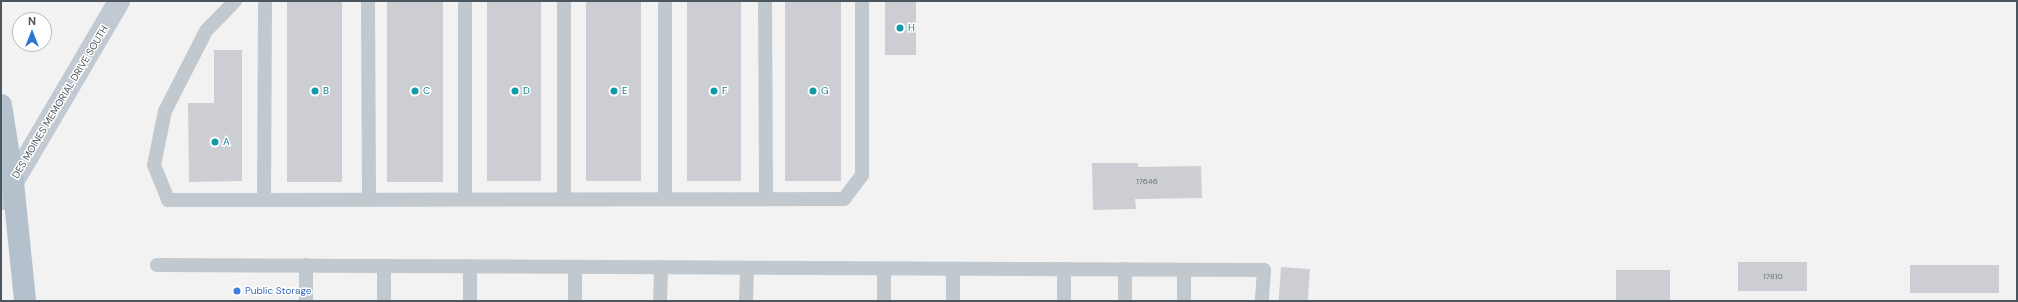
<!DOCTYPE html>
<html>
<head>
<meta charset="utf-8">
<style>
	body { margin:0 }
	#map { position:relative; width:2018px; height:302px; overflow:hidden; background:#f3f2f2; font-family:"DM Sans",sans-serif }
	div>[style] { position:absolute }
	.building>* { inset:0; background:#ccced3; transform-origin:0 0 }
	.service>* { height:14px; margin:-7px; padding:0 7px; transform-origin:7px; border-radius:7px; background:#c1c9ce }
	.tertiary>* { height:22px; margin:-11px; padding:0 11px; transform-origin:11px; border-radius:11px; background:#c1c9ce }
	.secondary>* { height:22px; margin:-11px; padding:0 11px; transform-origin:11px; border-radius:11px; background:#c1cad3 }
	.primary>* { height:22px; margin:-11px; padding:0 11px; transform-origin:11px; border-radius:11px; background:#b4c1cd }
	.dots>* { width:11px; height:11px; translate:-50% -50%; box-sizing:border-box; border:2px solid #fff; border-radius:50% }
	span { translate:-50% -50%; white-space:nowrap; text-align:center; line-height:1.15; -webkit-text-stroke:3px #fff; paint-order:stroke }
	.number-label { font-size:8px; color:#6b737a }
	.number-label span { -webkit-text-stroke-width:0 }
	.culture-label { font-size:10px; color:#0d838f }
	.left { translate:0 -50%; text-align:left }
	.street-label { font-size:10px; color:#4b555d }
	.shop-label { font-size:10px; color:#366cbe }
	.frame { position:absolute; inset:0; border:2px solid #4b555d; pointer-events:none }
	.north { position:absolute; left:12px; top:12px; width:40px; height:40px; box-sizing:border-box; background:#fff; border:1px solid #b7bbbe; border-radius:50%; rotate:0deg; font-size:11px; font-weight:700; line-height:16px; text-align:center; color:#4b555d }
	.north::after { content:''; display:block; margin:auto; width:14px; height:18px; background:#2c76d3; clip-path:polygon(50% 0,100% 100%,50% 72%,0 100%) }
</style>
</head>
<body>
<div id="map">
	<div class="building">
		<div style="left:287px;top:1px;width:55px;height:181px"></div>
		<div style="left:387px;top:1px;width:56px;height:181px"></div>
		<div style="left:487px;top:1px;width:54px;height:180px"></div>
		<div style="left:586px;top:1px;width:55px;height:180px"></div>
		<div style="left:687px;top:1px;width:54px;height:180px"></div>
		<div style="left:785px;top:1px;width:56px;height:180px"></div>
		<div style="left:885px;top:1px;width:31px;height:54px"></div>
		<div style="clip-path:polygon(214px 50px,242px 50px,242px 181px,189px 182px,188px 103px,214px 103px)"></div>
		<div style="clip-path:polygon(1092px 163px,1138px 163px,1138px 167px,1201px 166px,1202px 198px,1135px 199px,1136px 209px,1093px 210px)"></div>
		<div style="left:1807px;top:262px;width:29px;height:69px;rotate:90deg"></div>
		<div style="left:1999px;top:265px;width:28px;height:89px;rotate:90deg"></div>
		<div style="left:1281px;top:267px;width:29px;height:34px;rotate:4deg"></div>
		<div style="left:1670px;top:270px;width:31px;height:54px;rotate:90deg"></div>
	</div>
	<div class="service">
		<div style="left:235px;top:1px;width:42px;rotate:134deg"></div>
		<div style="left:206px;top:31px;width:90px;rotate:117.1deg"></div>
		<div style="left:165px;top:111px;width:55px;rotate:101.5deg"></div>
		<div style="left:154px;top:165px;width:38px;rotate:68deg"></div>
		<div style="left:168px;top:200px;width:676px;rotate:-0.08deg"></div>
		<div style="left:844px;top:199px;width:30px;rotate:-53deg"></div>
		<div style="left:862px;top:175px;width:174px;rotate:-90deg"></div>
		<div style="left:368px;top:1px;width:199px;rotate:89.7deg"></div>
		<div style="left:465px;top:1px;width:198px;rotate:90deg"></div>
		<div style="left:564px;top:1px;width:198px;rotate:90deg"></div>
		<div style="left:665px;top:1px;width:198px;rotate:90deg"></div>
		<div style="left:765px;top:1px;width:198px;rotate:89.7deg"></div>
		<div style="left:264px;top:200px;width:199px;rotate:-89.7deg"></div>
		<div style="left:157px;top:265px;width:1107px;rotate:0.26deg"></div>
		<div style="left:1264px;top:270px;width:31px;rotate:94deg"></div>
		<div style="left:306px;top:265px;width:36px;rotate:90deg"></div>
		<div style="left:384px;top:266px;width:35px;rotate:90deg"></div>
		<div style="left:1064px;top:269px;width:32px;rotate:90deg"></div>
		<div style="left:1184px;top:270px;width:31px;rotate:90deg"></div>
		<div style="left:470px;top:301px;width:35px;rotate:-90deg"></div>
		<div style="left:575px;top:301px;width:34px;rotate:-90deg"></div>
		<div style="left:660px;top:301px;width:34px;rotate:-88deg"></div>
		<div style="left:746px;top:301px;width:33px;rotate:-88deg"></div>
		<div style="left:884px;top:301px;width:32px;rotate:-90deg"></div>
		<div style="left:953px;top:301px;width:32px;rotate:-90deg"></div>
		<div style="left:1125px;top:301px;width:32px;rotate:-90deg"></div>
	</div>
	<div class="tertiary">
		<div style="left:1px;top:199px;width:21px;rotate:-55deg"></div>
	</div>
	<div class="secondary">
		<div style="left:13px;top:182px;width:210px;rotate:-59.6deg"></div>
	</div>
	<div class="primary">
		<div style="left:1px;top:105px;width:78px;rotate:81.1deg"></div>
		<div style="left:13px;top:182px;width:120px;rotate:84.2deg"></div>
	</div>
	<div class="dots">
		<div style="left:900px;top:28px;background:#0f9aa8"></div>
		<div style="left:315px;top:91px;background:#0f9aa8"></div>
		<div style="left:415px;top:91px;background:#0f9aa8"></div>
		<div style="left:515px;top:91px;background:#0f9aa8"></div>
		<div style="left:614px;top:91px;background:#0f9aa8"></div>
		<div style="left:714px;top:91px;background:#0f9aa8"></div>
		<div style="left:813px;top:91px;background:#0f9aa8"></div>
		<div style="left:215px;top:142px;background:#0f9aa8"></div>
		<div style="left:237px;top:291px;background:#3f7fe0"></div>
	</div>
	<div class="number-label">
		<span style="left:1147px;top:182px">17646</span>
		<span style="left:1773px;top:277px">17810</span>
	</div>
	<div class="culture-label">
		<span class="left" style="left:908px;top:28px">H</span>
		<span class="left" style="left:323px;top:91px">B</span>
		<span class="left" style="left:423px;top:91px">C</span>
		<span class="left" style="left:523px;top:91px">D</span>
		<span class="left" style="left:622px;top:91px">E</span>
		<span class="left" style="left:722px;top:91px">F</span>
		<span class="left" style="left:821px;top:91px">G</span>
		<span class="left" style="left:223px;top:142px">A</span>
	</div>
	<div class="street-label">
		<span style="left:60px;top:102px;rotate:-59deg">DES MOINES MEMORIAL DRIVE SOUTH</span>
	</div>
	<div class="shop-label">
		<span class="left" style="left:245px;top:291px">Public Storage</span>
	</div>
	<div class="frame"></div>
	<div class="north">N</div>
</div>
</body>
</html>
